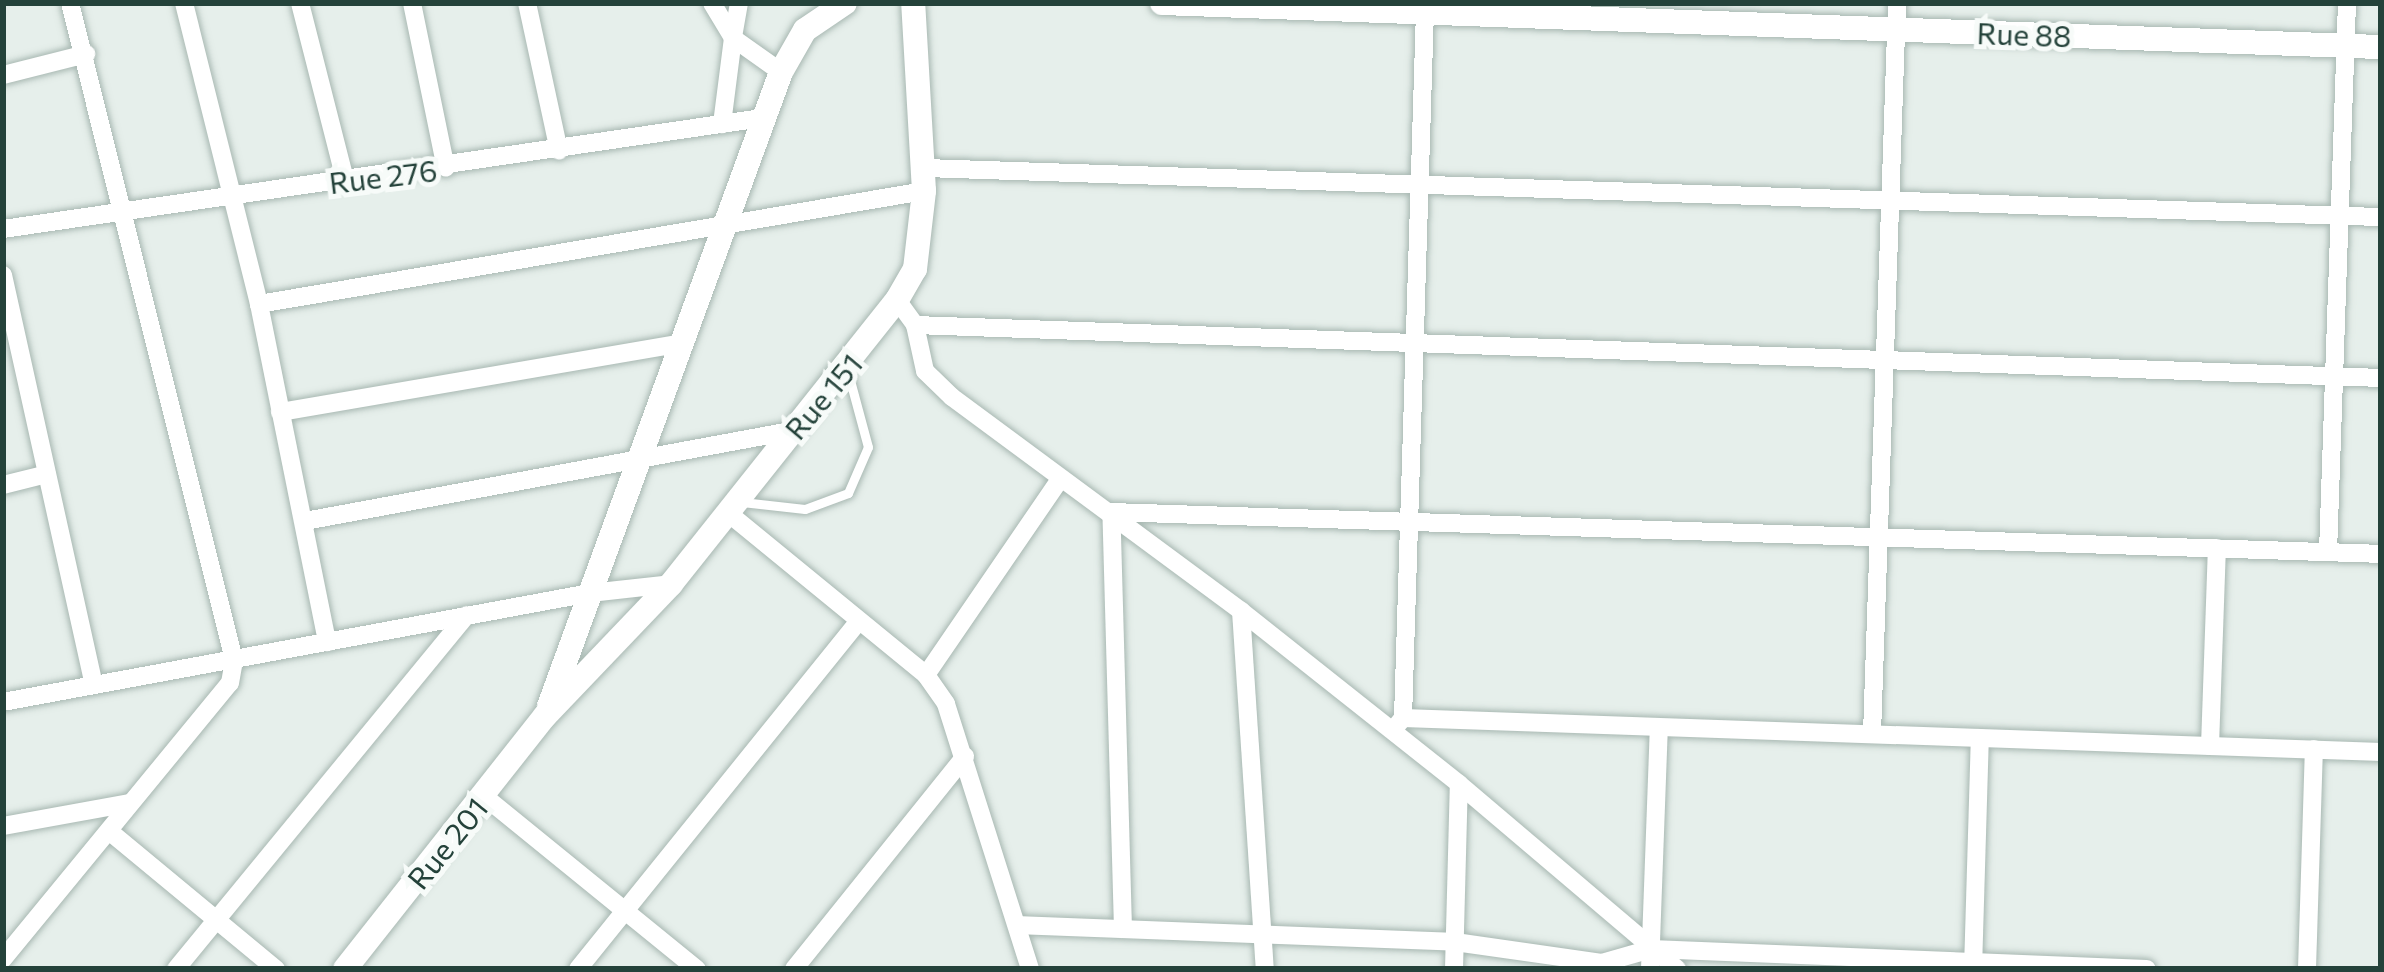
<!DOCTYPE html>
<html>
<head>
<meta charset="utf-8">
<style>
	body { margin:0 }
	#map { position:relative; width:2384px; height:972px; overflow:hidden; background:#e6efeb; font-family:Commissioner,sans-serif }
	div>[style] { position:absolute }
	.roads { filter:drop-shadow(0 0 3px #a8b8b2) drop-shadow(0 0 3px #a8b8b2) }
	.service>* { height:9px; margin:-4.5px; padding:0 4.5px; transform-origin:4.5px; border-radius:4.5px; background:#fff }
	.minor>* { height:18px; margin:-9px; padding:0 9px; transform-origin:9px; border-radius:9px; background:#fff }
	.secondary>* { height:24px; margin:-12px; padding:0 12px; transform-origin:12px; border-radius:12px; background:#fff }
	span { translate:-50% -50%; white-space:nowrap; text-align:center; line-height:1.15; -webkit-text-stroke:10px #f7fbf9; paint-order:stroke }
	.street-label { font-size:30px; color:#24423a }
	.frame { position:absolute; inset:0; border:6px solid #24423a; pointer-events:none }
</style>
</head>
<body>
<div id="map">
	<div class="roads">
		<div class="service">
			<div style="left:742px;top:502px;width:63px;rotate:6.3deg"></div>
			<div style="left:805px;top:509px;width:46px;rotate:-20.4deg"></div>
			<div style="left:848px;top:493px;width:50px;rotate:-66.5deg"></div>
			<div style="left:868px;top:447px;width:81px;rotate:-105.1deg"></div>
		</div>
		<div class="minor">
			<div style="left:184px;top:3px;width:310px;rotate:76deg"></div>
			<div style="left:259px;top:304px;width:345px;rotate:78.6deg"></div>
			<div style="left:300px;top:3px;width:182px;rotate:75.7deg"></div>
			<div style="left:412px;top:3px;width:168px;rotate:78.4deg"></div>
			<div style="left:527px;top:3px;width:151px;rotate:77.8deg"></div>
			<div style="left:712px;top:3px;width:41px;rotate:59deg"></div>
			<div style="left:733px;top:38px;width:87px;rotate:97.3deg"></div>
			<div style="left:739px;top:3px;width:36px;rotate:100deg"></div>
			<div style="left:733px;top:38px;width:59px;rotate:35.3deg"></div>
			<div style="left:3px;top:75px;width:86px;rotate:-14.2deg"></div>
			<div style="left:925px;top:168px;width:1457px;rotate:1.93deg"></div>
			<div style="left:3px;top:229px;width:767px;rotate:-8.32deg"></div>
			<div style="left:3px;top:275px;width:419px;rotate:77.5deg"></div>
			<div style="left:897px;top:300px;width:31px;rotate:54deg"></div>
			<div style="left:915px;top:325px;width:47px;rotate:77.7deg"></div>
			<div style="left:925px;top:371px;width:37px;rotate:44deg"></div>
			<div style="left:952px;top:397px;width:360px;rotate:36.5deg"></div>
			<div style="left:1241px;top:611px;width:278px;rotate:38.4deg"></div>
			<div style="left:1459px;top:784px;width:286px;rotate:40.3deg"></div>
			<div style="left:259px;top:304px;width:675px;rotate:-9.64deg"></div>
			<div style="left:915px;top:325px;width:1467px;rotate:2.07deg"></div>
			<div style="left:280px;top:412px;width:408px;rotate:-9.7deg"></div>
			<div style="left:3px;top:485px;width:45px;rotate:-14deg"></div>
			<div style="left:727px;top:512px;width:257px;rotate:39.3deg"></div>
			<div style="left:926px;top:675px;width:35px;rotate:55deg"></div>
			<div style="left:946px;top:704px;width:278px;rotate:72.4deg"></div>
			<div style="left:305px;top:521px;width:498px;rotate:-10.5deg"></div>
			<div style="left:2328px;top:552px;width:549px;rotate:-88.02deg"></div>
			<div style="left:1241px;top:611px;width:359px;rotate:86.2deg"></div>
			<div style="left:926px;top:675px;width:237px;rotate:-55.6deg"></div>
			<div style="left:3px;top:702px;width:597px;rotate:-10.52deg"></div>
			<div style="left:590px;top:593px;width:81px;rotate:-6.3deg"></div>
			<div style="left:1403px;top:718px;width:979px;rotate:1.99deg"></div>
			<div style="left:1398px;top:724px;width:8px;rotate:-50deg"></div>
			<div style="left:1403px;top:718px;width:707px;rotate:-88.22deg"></div>
			<div style="left:1872px;top:734px;width:731px;rotate:-88.04deg"></div>
			<div style="left:2210px;top:746px;width:198px;rotate:-88deg"></div>
			<div style="left:485px;top:797px;width:273px;rotate:39.1deg"></div>
			<div style="left:3px;top:826px;width:129px;rotate:-10.3deg"></div>
			<div style="left:109px;top:831px;width:217px;rotate:39.6deg"></div>
			<div style="left:1018px;top:925px;width:437px;rotate:2.2deg"></div>
			<div style="left:1455px;top:942px;width:148px;rotate:8.1deg"></div>
			<div style="left:1602px;top:963px;width:51px;rotate:-15.9deg"></div>
			<div style="left:1651px;top:949px;width:496px;rotate:2.3deg"></div>
			<div style="left:1123px;top:929px;width:417px;rotate:-91.6deg"></div>
			<div style="left:1111px;top:512px;width:1271px;rotate:1.89deg"></div>
			<div style="left:3px;top:959px;width:357px;rotate:-50.6deg"></div>
			<div style="left:230px;top:683px;width:23px;rotate:-80deg"></div>
			<div style="left:234px;top:660px;width:677px;rotate:-104.02deg"></div>
			<div style="left:176px;top:969px;width:458px;rotate:-50.6deg"></div>
			<div style="left:578px;top:969px;width:447px;rotate:-51.1deg"></div>
			<div style="left:794px;top:969px;width:273px;rotate:-51.2deg"></div>
			<div style="left:1454px;top:969px;width:185px;rotate:-88.5deg"></div>
			<div style="left:1650px;top:969px;width:242px;rotate:-87.9deg"></div>
			<div style="left:1973px;top:969px;width:231px;rotate:-88.3deg"></div>
			<div style="left:2307px;top:969px;width:220px;rotate:-88.2deg"></div>
		</div>
		<div class="secondary">
			<div style="left:1162px;top:3px;width:1220px;rotate:2.07deg"></div>
			<div style="left:549px;top:706px;width:675px;rotate:-69.9deg"></div>
			<div style="left:781px;top:72px;width:48px;rotate:-60.3deg"></div>
			<div style="left:805px;top:30px;width:48px;rotate:-34deg"></div>
			<div style="left:345px;top:969px;width:323px;rotate:-51.7deg"></div>
			<div style="left:545px;top:716px;width:182px;rotate:-46.3deg"></div>
			<div style="left:671px;top:584px;width:363px;rotate:-51.5deg"></div>
			<div style="left:897px;top:300px;width:36px;rotate:-60deg"></div>
			<div style="left:915px;top:269px;width:79px;rotate:-83.4deg"></div>
			<div style="left:924px;top:191px;width:188px;rotate:-93.3deg"></div>
		</div>
	</div>
	<div class="street-label">
		<span style="left:2024px;top:34px;rotate:2deg">Rue 88</span>
		<span style="left:383px;top:176px;rotate:-7deg">Rue 276</span>
		<span style="left:823px;top:396px;rotate:-50deg">Rue 151</span>
		<span style="left:447px;top:843px;rotate:-51deg">Rue 201</span>
	</div>
	<div class="frame"></div>
</div>
</body>
</html>
